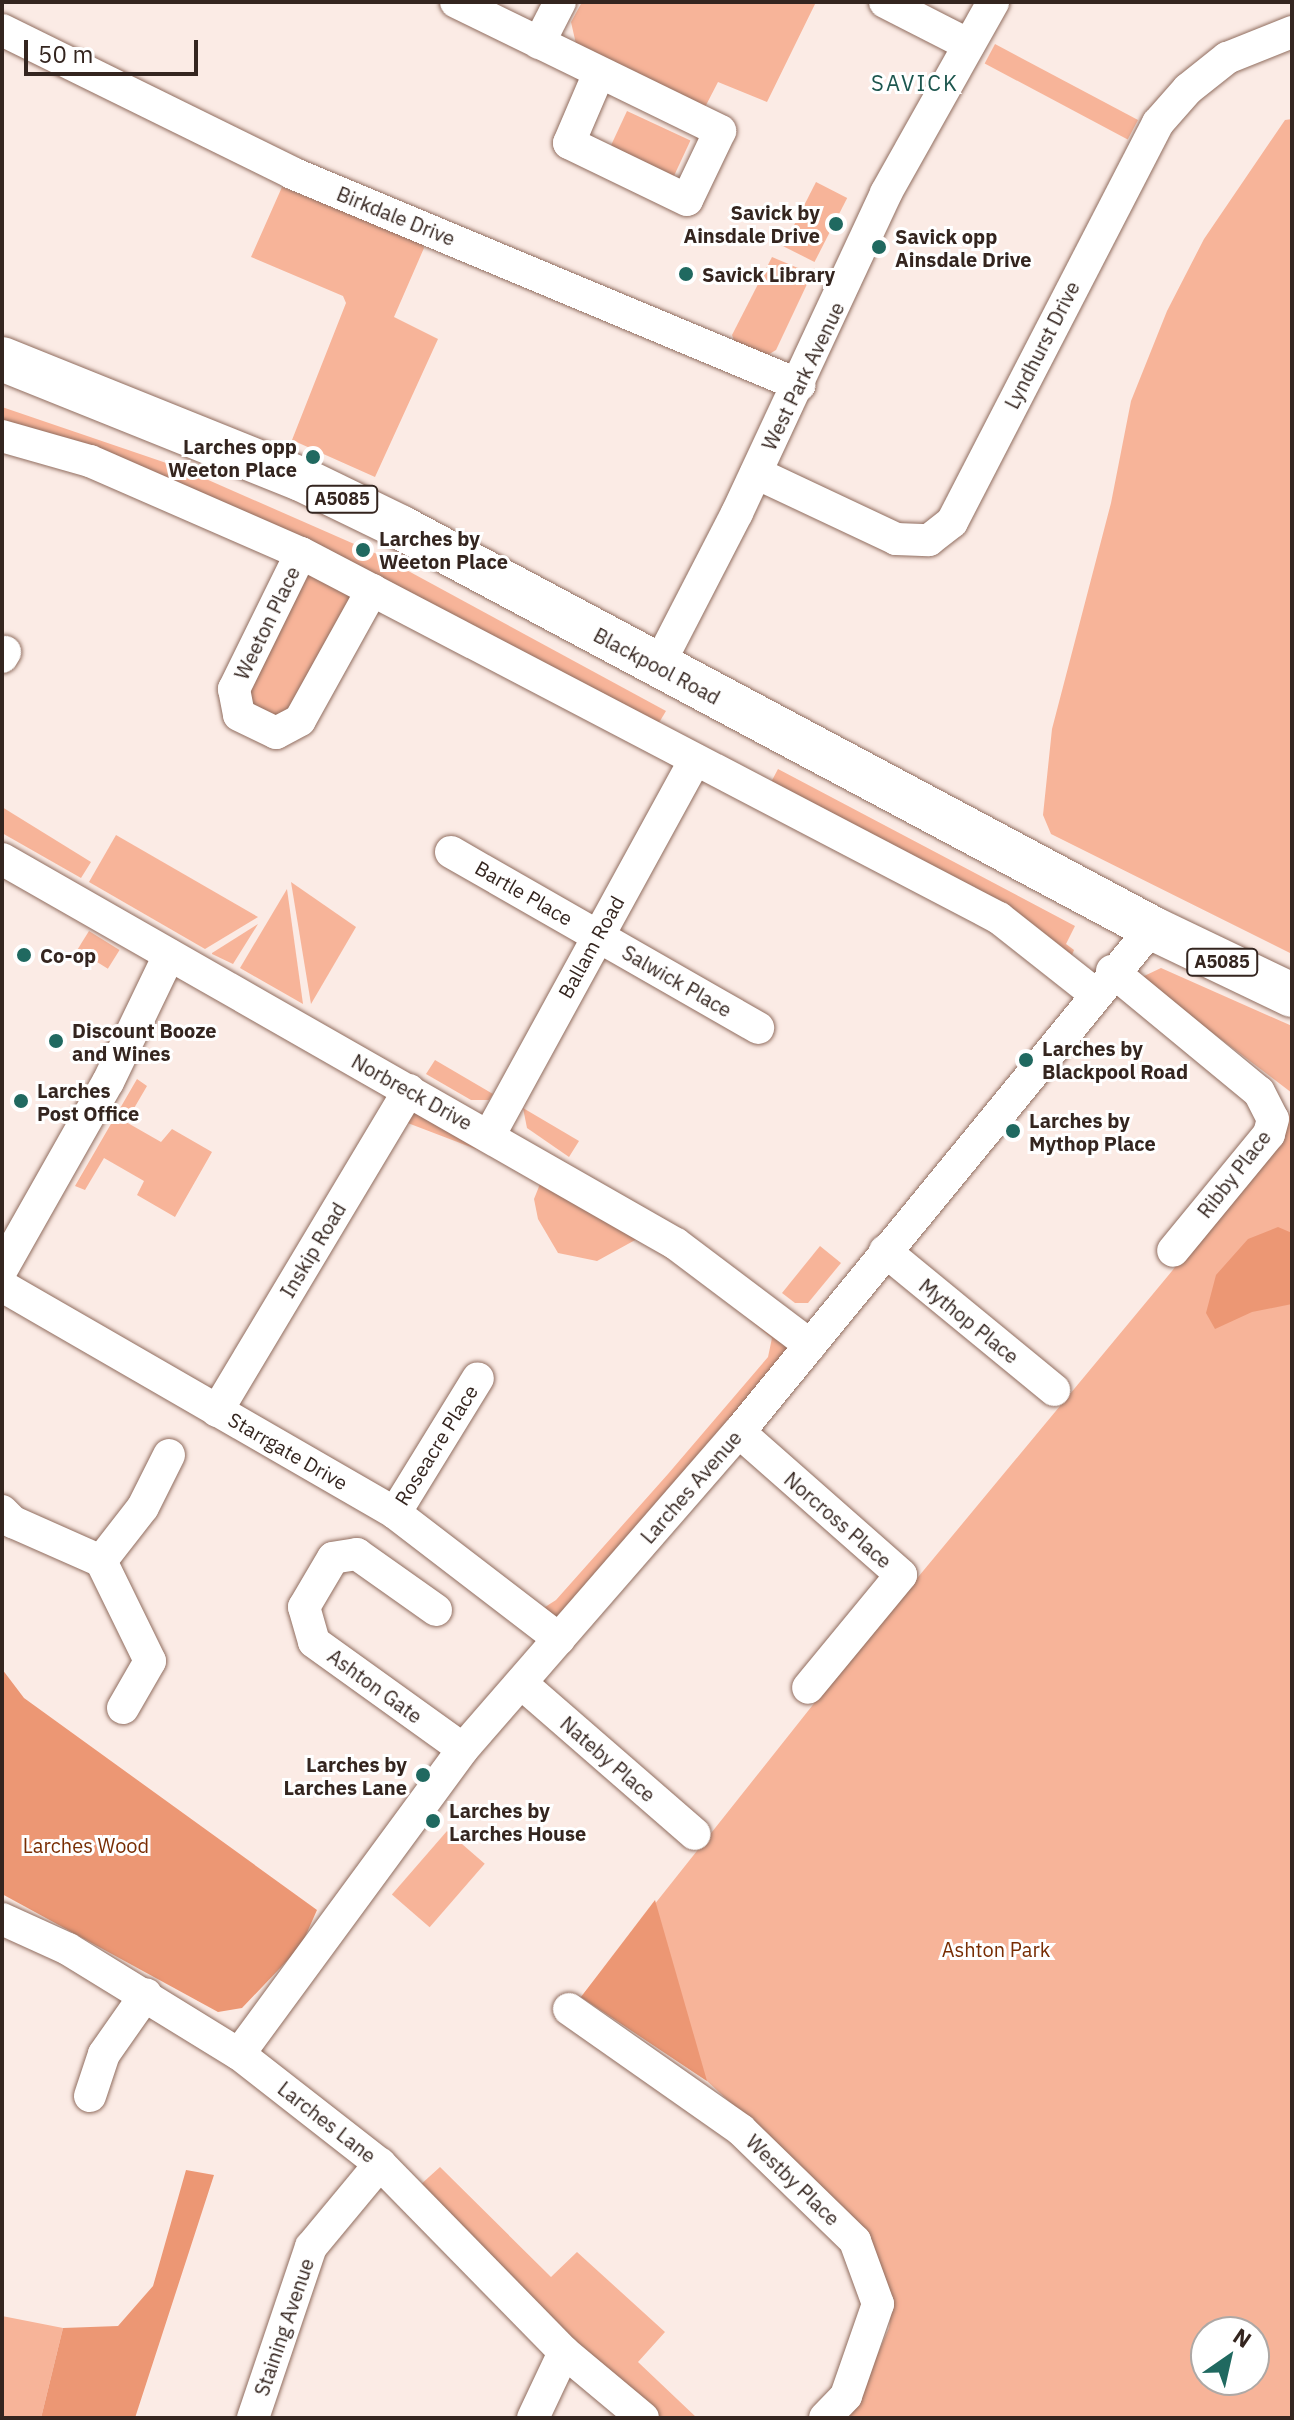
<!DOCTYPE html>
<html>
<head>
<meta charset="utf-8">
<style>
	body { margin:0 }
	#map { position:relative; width:1294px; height:2420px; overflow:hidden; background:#fbebe5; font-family:"IBM Plex Sans",sans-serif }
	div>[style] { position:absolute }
	.green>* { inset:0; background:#f7b499; transform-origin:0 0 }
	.forest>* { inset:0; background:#ec9774 }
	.roads { filter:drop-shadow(0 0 2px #906d5f) drop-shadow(0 0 2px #906d5f) }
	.minor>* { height:32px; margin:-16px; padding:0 16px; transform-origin:16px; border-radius:16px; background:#fff }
	.highway>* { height:44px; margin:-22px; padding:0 22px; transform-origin:22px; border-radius:22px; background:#fff }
	.dots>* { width:22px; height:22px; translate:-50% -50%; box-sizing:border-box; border:4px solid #fff; border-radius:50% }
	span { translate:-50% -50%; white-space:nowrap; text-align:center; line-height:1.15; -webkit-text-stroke:6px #fff; paint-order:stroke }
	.shield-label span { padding:2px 6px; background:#fff; border:2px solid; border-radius:6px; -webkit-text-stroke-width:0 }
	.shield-label { font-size:18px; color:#34251f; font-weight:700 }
	.poi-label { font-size:20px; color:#34251f; font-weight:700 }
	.right { translate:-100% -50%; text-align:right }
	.left { translate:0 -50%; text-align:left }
	.street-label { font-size:20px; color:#34251f }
	.park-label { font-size:20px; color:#782d03 }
	.neighbourhood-label { font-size:22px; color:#1d564e; letter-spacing:2px }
	.frame { position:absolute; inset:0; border:4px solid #34251f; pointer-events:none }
	.north { position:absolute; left:1190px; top:2316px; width:80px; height:80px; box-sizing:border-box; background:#fff; border:2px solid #aea8a5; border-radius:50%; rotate:34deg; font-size:22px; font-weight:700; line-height:32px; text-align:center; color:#34251f }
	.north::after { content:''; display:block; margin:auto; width:28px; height:36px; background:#206960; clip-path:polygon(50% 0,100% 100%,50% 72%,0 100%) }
	.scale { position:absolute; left:24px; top:40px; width:174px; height:36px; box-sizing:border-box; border:4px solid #34251f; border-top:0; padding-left:10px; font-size:24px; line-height:28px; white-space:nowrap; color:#34251f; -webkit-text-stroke:6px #fff; paint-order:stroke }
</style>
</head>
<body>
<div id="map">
	<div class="green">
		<div style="clip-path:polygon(582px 2px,816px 2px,767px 102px,718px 82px,703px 111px,576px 44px,571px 22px)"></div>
		<div style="left:995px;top:44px;width:162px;height:22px;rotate:28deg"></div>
		<div style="left:627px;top:111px;width:70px;height:41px;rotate:25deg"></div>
		<div style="clip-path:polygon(1292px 119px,1292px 954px,1051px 834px,1043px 815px,1052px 729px,1111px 503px,1131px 401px,1167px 311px,1204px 239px,1285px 120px)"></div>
		<div style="left:816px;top:182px;width:35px;height:72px;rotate:27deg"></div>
		<div style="clip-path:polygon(282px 187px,422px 243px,424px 248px,394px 317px,438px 339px,375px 477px,292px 440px,346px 303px,343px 296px,251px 257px)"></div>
		<div style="clip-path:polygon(772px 257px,805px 271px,808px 282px,776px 350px,763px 358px,736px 346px,732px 335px)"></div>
		<div style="clip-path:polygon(2px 407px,181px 468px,377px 554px,666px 711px,657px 726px,2px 426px)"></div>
		<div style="clip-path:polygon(302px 572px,337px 585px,351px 598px,287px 718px,243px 708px)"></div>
		<div style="clip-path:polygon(778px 769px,1075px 926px,1066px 944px,1074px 950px,1070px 960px,769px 786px)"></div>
		<div style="clip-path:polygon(2px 807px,91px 862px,81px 878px,2px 833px)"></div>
		<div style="clip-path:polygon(116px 835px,258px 917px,205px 949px,89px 882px)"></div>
		<div style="clip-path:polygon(291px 882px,356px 927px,311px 1004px)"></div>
		<div style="clip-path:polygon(287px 889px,303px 1004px,240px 968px)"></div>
		<div style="clip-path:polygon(258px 924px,233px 964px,212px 954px,212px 953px)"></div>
		<div style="left:89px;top:931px;width:36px;height:22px;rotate:32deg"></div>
		<div style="clip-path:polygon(1161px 968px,1292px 1026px,1292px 1093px,1140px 978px)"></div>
		<div style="clip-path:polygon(435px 1060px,493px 1094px,489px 1100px,471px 1100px,426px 1074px)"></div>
		<div style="clip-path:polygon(137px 1079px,147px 1086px,126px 1122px,161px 1142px,172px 1129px,212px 1152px,175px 1217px,137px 1195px,144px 1181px,104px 1158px,85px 1190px,75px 1186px)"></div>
		<div style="clip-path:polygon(409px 1090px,810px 1345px,559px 1639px,528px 1618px,556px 1600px,668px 1474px,768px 1357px,772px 1338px,693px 1274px,637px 1239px,597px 1261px,558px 1253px,538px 1219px,534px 1199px,540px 1184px,481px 1151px,392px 1117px)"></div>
		<div style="clip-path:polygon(523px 1108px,579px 1141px,569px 1157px,527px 1128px)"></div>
		<div style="clip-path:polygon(evenodd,1292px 1111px,1292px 2418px,838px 2418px,861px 2392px,889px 2328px,892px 2304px,747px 2118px,707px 2081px,581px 1997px,831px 1682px,1172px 1271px,1292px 1111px,1206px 2332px,1254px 2332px,1254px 2380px,1206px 2380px,1206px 2332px)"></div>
		<div style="clip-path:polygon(820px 1246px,841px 1263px,808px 1303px,795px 1303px,782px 1293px)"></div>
		<div style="left:447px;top:1831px;width:50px;height:84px;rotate:41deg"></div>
		<div style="clip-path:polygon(440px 2167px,551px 2277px,577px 2252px,665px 2332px,638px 2362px,697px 2418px,643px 2418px,408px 2196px)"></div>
		<div style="clip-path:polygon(2px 2316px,63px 2328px,41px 2418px,2px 2418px)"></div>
	</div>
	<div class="forest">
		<div style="clip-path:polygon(1278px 1227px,1292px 1233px,1292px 1304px,1252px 1312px,1215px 1329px,1206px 1313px,1216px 1275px,1248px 1239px)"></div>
		<div style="clip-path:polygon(2px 1669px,24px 1698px,317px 1910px,301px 1946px,242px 2008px,218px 2012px,2px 1894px)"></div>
		<div style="clip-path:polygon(655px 1900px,707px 2081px,581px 1997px)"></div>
		<div style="clip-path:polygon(186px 2170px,214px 2175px,135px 2418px,41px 2418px,63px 2328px,118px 2326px,153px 2286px)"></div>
	</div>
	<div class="roads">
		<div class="minor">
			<div style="left:456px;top:2px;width:294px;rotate:26deg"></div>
			<div style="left:720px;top:131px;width:76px;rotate:115.6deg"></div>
			<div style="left:687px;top:200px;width:131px;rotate:-154.2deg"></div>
			<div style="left:569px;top:143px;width:76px;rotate:-66.8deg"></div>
			<div style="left:885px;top:2px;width:94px;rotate:27.1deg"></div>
			<div style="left:2px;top:30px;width:323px;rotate:26.2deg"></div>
			<div style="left:292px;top:173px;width:550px;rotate:22.69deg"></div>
			<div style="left:539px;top:43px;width:46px;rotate:-62.9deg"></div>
			<div style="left:2px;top:436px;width:91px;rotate:15.9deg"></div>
			<div style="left:90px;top:461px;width:230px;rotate:23.6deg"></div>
			<div style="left:301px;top:553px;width:788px;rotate:27.61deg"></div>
			<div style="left:999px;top:918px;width:121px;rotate:38.3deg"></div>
			<div style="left:756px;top:473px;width:155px;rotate:25.2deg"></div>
			<div style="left:896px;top:539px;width:33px;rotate:2deg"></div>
			<div style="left:929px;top:540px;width:29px;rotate:-38deg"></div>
			<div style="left:952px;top:522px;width:449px;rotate:-62.7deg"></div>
			<div style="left:1158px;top:123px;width:45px;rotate:-48.6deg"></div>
			<div style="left:1188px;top:89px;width:50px;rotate:-38.5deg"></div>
			<div style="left:1227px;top:58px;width:70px;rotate:-21.8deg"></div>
			<div style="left:301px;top:553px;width:152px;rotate:116.2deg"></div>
			<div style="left:234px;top:689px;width:26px;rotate:79deg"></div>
			<div style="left:239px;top:715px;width:41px;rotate:25.9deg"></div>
			<div style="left:276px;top:733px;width:27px;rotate:-28deg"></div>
			<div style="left:300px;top:720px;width:149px;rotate:-61deg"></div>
			<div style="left:2px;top:657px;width:6px;rotate:-59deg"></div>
			<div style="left:658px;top:666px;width:172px;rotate:-62.7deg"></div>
			<div style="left:737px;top:513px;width:353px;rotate:-65deg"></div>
			<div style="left:886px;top:193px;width:219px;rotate:-60.7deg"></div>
			<div style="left:451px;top:852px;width:354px;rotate:29.8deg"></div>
			<div style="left:2px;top:859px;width:776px;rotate:29.74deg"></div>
			<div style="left:676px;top:1244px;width:168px;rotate:37deg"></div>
			<div style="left:1112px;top:971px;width:190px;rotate:39.5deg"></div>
			<div style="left:1259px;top:1092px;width:30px;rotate:63deg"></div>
			<div style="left:1273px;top:1119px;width:16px;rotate:105deg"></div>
			<div style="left:1269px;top:1134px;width:151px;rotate:129.4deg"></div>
			<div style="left:489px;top:1136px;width:429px;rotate:-61.3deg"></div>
			<div style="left:885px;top:1251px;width:219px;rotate:39.4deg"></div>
			<div style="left:2px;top:1269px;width:215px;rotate:-60.5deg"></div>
			<div style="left:108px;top:1082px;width:141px;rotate:-64.3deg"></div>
			<div style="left:2px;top:1286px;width:454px;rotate:30deg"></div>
			<div style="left:395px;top:1513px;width:207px;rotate:37.5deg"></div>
			<div style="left:217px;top:1411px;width:374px;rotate:-59.1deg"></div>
			<div style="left:739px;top:1432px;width:216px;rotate:41.4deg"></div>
			<div style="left:901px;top:1575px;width:146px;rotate:129.5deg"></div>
			<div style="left:2px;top:1511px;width:16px;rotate:45deg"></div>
			<div style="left:13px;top:1522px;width:96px;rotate:23.9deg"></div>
			<div style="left:395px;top:1513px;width:158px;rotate:-58.4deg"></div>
			<div style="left:436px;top:1610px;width:97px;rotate:-144.7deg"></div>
			<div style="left:357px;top:1554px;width:24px;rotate:171deg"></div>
			<div style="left:333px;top:1558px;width:57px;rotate:120.6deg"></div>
			<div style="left:304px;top:1607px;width:36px;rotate:74deg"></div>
			<div style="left:314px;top:1642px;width:183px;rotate:35.7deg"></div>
			<div style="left:521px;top:1683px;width:230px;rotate:41deg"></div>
			<div style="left:123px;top:1708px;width:54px;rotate:-60.1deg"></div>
			<div style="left:150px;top:1661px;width:111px;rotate:-116.1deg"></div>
			<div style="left:101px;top:1561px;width:68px;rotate:-52.1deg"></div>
			<div style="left:143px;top:1507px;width:58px;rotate:-63.4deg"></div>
			<div style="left:2px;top:1919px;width:72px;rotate:24.4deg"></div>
			<div style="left:68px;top:1949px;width:201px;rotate:31.6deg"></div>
			<div style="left:239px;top:2054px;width:179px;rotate:38deg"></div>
			<div style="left:380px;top:2164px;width:263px;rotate:45.6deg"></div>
			<div style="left:564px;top:2352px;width:103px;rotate:39.9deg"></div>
			<div style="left:569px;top:2009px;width:210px;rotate:35.1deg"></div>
			<div style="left:741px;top:2130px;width:159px;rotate:44.2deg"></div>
			<div style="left:855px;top:2241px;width:67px;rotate:69.9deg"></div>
			<div style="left:878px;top:2304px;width:97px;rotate:109.2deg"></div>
			<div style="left:846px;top:2396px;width:30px;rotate:134deg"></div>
			<div style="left:239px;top:2054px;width:378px;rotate:-53.7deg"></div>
			<div style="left:463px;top:1749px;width:420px;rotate:-49deg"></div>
			<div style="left:739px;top:1432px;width:652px;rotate:-50.67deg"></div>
			<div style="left:90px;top:2096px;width:44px;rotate:-71.6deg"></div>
			<div style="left:104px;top:2054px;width:73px;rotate:-55deg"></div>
			<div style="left:253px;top:2418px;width:181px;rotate:-71.3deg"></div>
			<div style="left:311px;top:2247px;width:108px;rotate:-50.3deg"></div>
			<div style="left:533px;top:2418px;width:73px;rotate:-64.8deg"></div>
		</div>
		<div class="highway">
			<div style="left:2px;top:359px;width:322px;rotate:21.9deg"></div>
			<div style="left:301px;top:479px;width:110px;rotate:25.9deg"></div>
			<div style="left:400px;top:527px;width:852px;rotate:28.07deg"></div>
			<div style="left:1152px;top:928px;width:155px;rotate:25.6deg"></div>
		</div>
	</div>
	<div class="dots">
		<div style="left:836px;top:224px;background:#206960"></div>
		<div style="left:879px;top:247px;background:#206960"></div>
		<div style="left:686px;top:274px;background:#206960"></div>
		<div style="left:313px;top:457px;background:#206960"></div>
		<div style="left:363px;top:550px;background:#206960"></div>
		<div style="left:24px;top:955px;background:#206960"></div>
		<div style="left:56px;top:1041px;background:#206960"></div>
		<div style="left:1026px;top:1060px;background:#206960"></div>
		<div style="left:21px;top:1101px;background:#206960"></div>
		<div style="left:1013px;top:1131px;background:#206960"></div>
		<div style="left:423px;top:1775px;background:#206960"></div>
		<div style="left:433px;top:1821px;background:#206960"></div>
	</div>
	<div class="shield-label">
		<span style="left:342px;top:499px">A5085</span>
		<span style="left:1222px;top:962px">A5085</span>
	</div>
	<div class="poi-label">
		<span class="right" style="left:820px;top:224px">Savick by<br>Ainsdale Drive</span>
		<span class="left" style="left:895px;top:248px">Savick opp<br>Ainsdale Drive</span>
		<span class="left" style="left:702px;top:274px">Savick Library</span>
		<span class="right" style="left:297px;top:458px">Larches opp<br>Weeton Place</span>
		<span class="left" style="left:379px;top:550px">Larches by<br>Weeton Place</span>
		<span class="left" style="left:40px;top:955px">Co-op</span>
		<span class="left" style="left:72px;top:1042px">Discount Booze<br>and Wines</span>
		<span class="left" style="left:1042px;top:1060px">Larches by<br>Blackpool Road</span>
		<span class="left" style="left:37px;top:1102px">Larches<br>Post Office</span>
		<span class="left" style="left:1029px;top:1132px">Larches by<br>Mythop Place</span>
		<span class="right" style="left:407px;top:1776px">Larches by<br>Larches Lane</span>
		<span class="left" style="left:449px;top:1822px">Larches by<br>Larches House</span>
	</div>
	<div class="street-label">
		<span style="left:396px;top:216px;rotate:22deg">Birkdale Drive</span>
		<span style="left:1042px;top:345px;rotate:-63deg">Lyndhurst Drive</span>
		<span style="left:803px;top:376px;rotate:-64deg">West Park Avenue</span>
		<span style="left:267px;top:623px;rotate:-64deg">Weeton Place</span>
		<span style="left:657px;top:666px;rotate:28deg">Blackpool Road</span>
		<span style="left:524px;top:893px;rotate:30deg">Bartle Place</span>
		<span style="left:591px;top:947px;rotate:-61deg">Ballam Road</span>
		<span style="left:677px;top:981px;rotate:30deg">Salwick Place</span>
		<span style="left:412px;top:1092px;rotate:29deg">Norbreck Drive</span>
		<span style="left:1234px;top:1174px;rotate:-52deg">Ribby Place</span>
		<span style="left:313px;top:1250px;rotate:-59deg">Inskip Road</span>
		<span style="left:969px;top:1321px;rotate:39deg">Mythop Place</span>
		<span style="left:436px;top:1445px;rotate:-58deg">Roseacre Place</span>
		<span style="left:288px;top:1451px;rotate:30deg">Starrgate Drive</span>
		<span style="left:691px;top:1487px;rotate:-49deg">Larches Avenue</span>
		<span style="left:838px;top:1520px;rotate:41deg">Norcross Place</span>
		<span style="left:375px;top:1686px;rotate:36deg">Ashton Gate</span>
		<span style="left:608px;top:1759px;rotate:41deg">Nateby Place</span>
		<span style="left:327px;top:2122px;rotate:38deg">Larches Lane</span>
		<span style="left:793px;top:2180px;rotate:44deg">Westby Place</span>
		<span style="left:284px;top:2327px;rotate:-71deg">Staining Avenue</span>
	</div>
	<div class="park-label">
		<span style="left:86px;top:1845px">Larches Wood</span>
		<span style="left:996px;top:1949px">Ashton Park</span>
	</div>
	<div class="neighbourhood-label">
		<span style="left:915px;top:83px">SAVICK</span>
	</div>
	<div class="frame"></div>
	<div class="north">N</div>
	<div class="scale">50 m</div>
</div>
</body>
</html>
